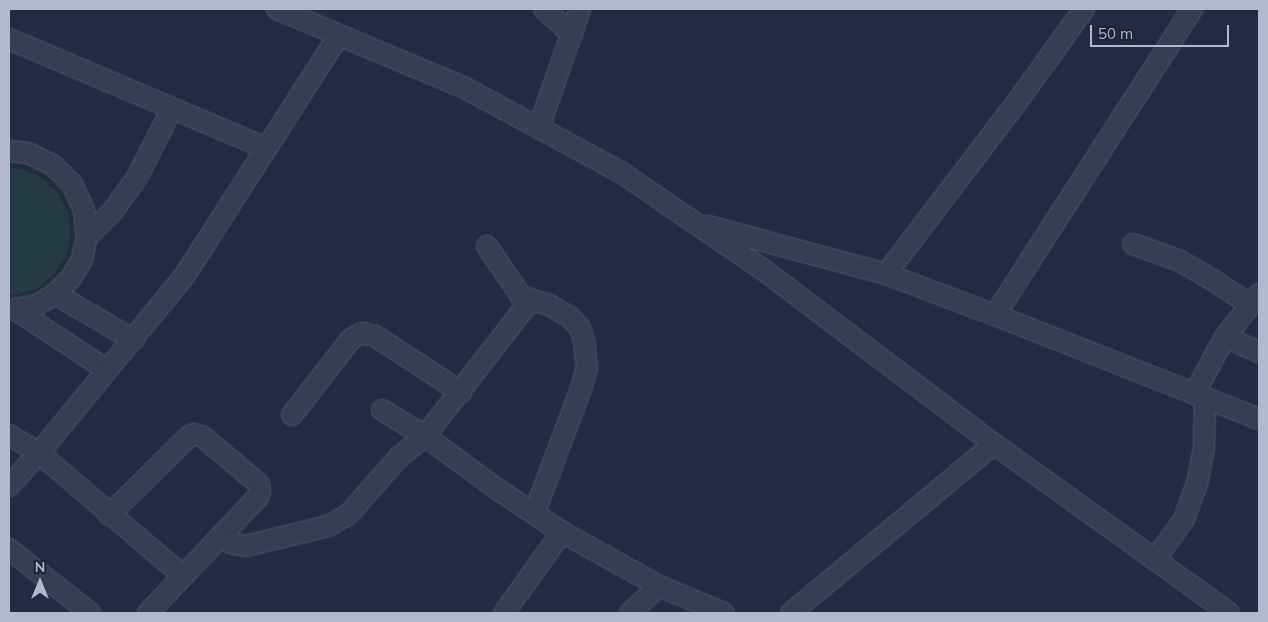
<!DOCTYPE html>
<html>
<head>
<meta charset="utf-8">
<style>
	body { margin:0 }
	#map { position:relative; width:1268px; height:622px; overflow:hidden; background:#222b42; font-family:Mulish,sans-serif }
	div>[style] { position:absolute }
	.green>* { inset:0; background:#243b43 }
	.roads { filter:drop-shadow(0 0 1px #52596c) drop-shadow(0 0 1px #52596c) }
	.street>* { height:20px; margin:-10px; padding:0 10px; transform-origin:10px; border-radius:10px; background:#373e52 }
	span { translate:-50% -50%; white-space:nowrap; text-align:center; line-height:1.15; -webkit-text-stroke:4px #1c2337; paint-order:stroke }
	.frame { position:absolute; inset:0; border:10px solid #b3b9cc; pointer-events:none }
	.north { position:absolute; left:15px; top:557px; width:50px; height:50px; -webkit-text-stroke:4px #1c2337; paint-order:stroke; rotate:0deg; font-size:14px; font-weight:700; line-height:20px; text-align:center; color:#b3b9cc }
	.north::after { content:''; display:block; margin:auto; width:18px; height:22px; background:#b3b9cc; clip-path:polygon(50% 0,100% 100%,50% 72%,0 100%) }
	.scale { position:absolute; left:1090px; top:25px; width:139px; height:22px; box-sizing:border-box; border:2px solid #b3b9cc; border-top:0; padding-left:6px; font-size:15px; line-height:18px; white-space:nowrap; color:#b3b9cc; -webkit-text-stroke:4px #1c2337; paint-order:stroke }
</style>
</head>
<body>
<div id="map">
	<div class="green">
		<div style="clip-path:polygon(9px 168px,21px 169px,42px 178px,58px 193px,68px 213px,71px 234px,66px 256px,54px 275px,36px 289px,15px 295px,9px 295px)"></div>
	</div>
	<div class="roads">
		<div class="street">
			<div style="left:277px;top:9px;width:204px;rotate:22.8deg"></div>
			<div style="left:465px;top:88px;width:179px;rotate:28.4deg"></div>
			<div style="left:622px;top:173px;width:173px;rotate:34.4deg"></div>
			<div style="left:765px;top:271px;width:287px;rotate:37.1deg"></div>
			<div style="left:994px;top:444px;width:289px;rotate:35.7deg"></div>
			<div style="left:544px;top:9px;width:38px;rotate:42deg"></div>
			<div style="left:9px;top:39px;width:279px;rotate:23deg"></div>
			<div style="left:539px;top:127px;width:125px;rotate:-70.8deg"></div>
			<div style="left:9px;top:151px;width:19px;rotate:6deg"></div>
			<div style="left:28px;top:153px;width:28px;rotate:26deg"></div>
			<div style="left:53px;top:165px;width:27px;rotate:45deg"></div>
			<div style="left:72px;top:184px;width:29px;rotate:65deg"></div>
			<div style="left:84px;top:210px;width:27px;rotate:84deg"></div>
			<div style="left:87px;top:237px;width:23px;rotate:103deg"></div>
			<div style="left:82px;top:259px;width:22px;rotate:120deg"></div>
			<div style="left:71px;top:278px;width:23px;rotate:135deg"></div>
			<div style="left:55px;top:294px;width:21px;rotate:149deg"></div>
			<div style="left:37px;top:305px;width:28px;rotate:170deg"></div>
			<div style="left:708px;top:226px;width:184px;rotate:15.1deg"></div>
			<div style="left:886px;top:274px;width:116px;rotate:20.6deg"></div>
			<div style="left:995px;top:315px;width:284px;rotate:21.5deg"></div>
			<div style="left:87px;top:237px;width:35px;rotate:-45deg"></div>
			<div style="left:112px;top:212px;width:41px;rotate:-54deg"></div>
			<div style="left:136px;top:179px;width:79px;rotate:-62.8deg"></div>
			<div style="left:1133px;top:244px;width:50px;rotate:19.9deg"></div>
			<div style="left:1180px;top:261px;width:38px;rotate:30deg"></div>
			<div style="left:1213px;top:280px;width:43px;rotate:33.7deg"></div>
			<div style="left:487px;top:246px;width:60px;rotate:55.8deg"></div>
			<div style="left:521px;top:296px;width:29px;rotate:18deg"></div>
			<div style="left:549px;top:305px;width:24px;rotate:30deg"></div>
			<div style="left:570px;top:317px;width:15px;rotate:48deg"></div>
			<div style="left:580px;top:328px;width:13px;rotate:72deg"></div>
			<div style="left:584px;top:340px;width:27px;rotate:84deg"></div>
			<div style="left:587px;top:367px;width:20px;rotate:105deg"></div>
			<div style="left:582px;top:386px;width:137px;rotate:110.6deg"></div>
			<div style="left:886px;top:274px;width:216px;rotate:-52.7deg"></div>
			<div style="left:1017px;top:102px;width:115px;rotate:-54.2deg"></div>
			<div style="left:55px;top:294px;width:91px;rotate:30.2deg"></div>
			<div style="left:16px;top:310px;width:109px;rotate:33.4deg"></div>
			<div style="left:995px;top:315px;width:364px;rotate:-57.2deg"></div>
			<div style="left:1225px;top:337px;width:37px;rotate:24deg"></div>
			<div style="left:1194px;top:394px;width:65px;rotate:-61.5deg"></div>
			<div style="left:1225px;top:337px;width:55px;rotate:-51.7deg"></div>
			<div style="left:382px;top:410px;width:50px;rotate:31.2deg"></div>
			<div style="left:425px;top:436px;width:89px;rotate:36.4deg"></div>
			<div style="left:497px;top:489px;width:78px;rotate:33.5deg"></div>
			<div style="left:562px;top:532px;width:111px;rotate:29.1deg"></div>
			<div style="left:659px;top:586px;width:70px;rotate:22.6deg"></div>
			<div style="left:292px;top:415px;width:96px;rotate:-52.2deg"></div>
			<div style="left:351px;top:339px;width:13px;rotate:-29deg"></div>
			<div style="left:362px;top:333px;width:13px;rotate:13deg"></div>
			<div style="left:375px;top:336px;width:103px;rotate:33.1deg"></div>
			<div style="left:9px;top:435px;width:35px;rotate:31deg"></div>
			<div style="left:39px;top:453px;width:189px;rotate:40.5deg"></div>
			<div style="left:9px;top:486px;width:45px;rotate:-47.7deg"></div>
			<div style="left:39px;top:453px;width:230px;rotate:-50.6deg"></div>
			<div style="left:185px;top:275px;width:285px;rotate:-57.3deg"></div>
			<div style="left:109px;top:515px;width:112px;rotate:-44.6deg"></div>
			<div style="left:189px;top:436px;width:5px;rotate:-22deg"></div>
			<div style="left:194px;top:434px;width:9px;rotate:18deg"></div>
			<div style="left:203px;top:437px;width:73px;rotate:40deg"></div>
			<div style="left:259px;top:484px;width:8px;rotate:83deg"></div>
			<div style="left:260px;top:492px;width:5px;rotate:112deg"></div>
			<div style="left:258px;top:497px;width:160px;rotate:133.5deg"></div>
			<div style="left:219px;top:538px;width:16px;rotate:22deg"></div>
			<div style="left:234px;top:544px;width:12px;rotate:9deg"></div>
			<div style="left:246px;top:546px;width:84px;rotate:-13.7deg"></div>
			<div style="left:328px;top:526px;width:23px;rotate:-29deg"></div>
			<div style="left:348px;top:515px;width:76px;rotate:-48.7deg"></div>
			<div style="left:398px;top:458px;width:35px;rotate:-39deg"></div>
			<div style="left:425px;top:436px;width:171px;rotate:-52.1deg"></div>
			<div style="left:9px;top:549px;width:103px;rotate:38.3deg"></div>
			<div style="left:1155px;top:560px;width:50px;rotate:-54.7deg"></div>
			<div style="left:1184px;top:519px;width:37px;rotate:-70deg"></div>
			<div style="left:1197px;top:484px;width:37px;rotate:-79deg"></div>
			<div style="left:1204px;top:448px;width:50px;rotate:-88.9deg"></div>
			<div style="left:504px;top:613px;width:100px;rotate:-54.4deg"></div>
			<div style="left:630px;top:613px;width:40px;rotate:-43deg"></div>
			<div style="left:791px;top:613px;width:264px;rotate:-39.8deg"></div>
		</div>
	</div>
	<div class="frame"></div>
	<div class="north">N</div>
	<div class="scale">50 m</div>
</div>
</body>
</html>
